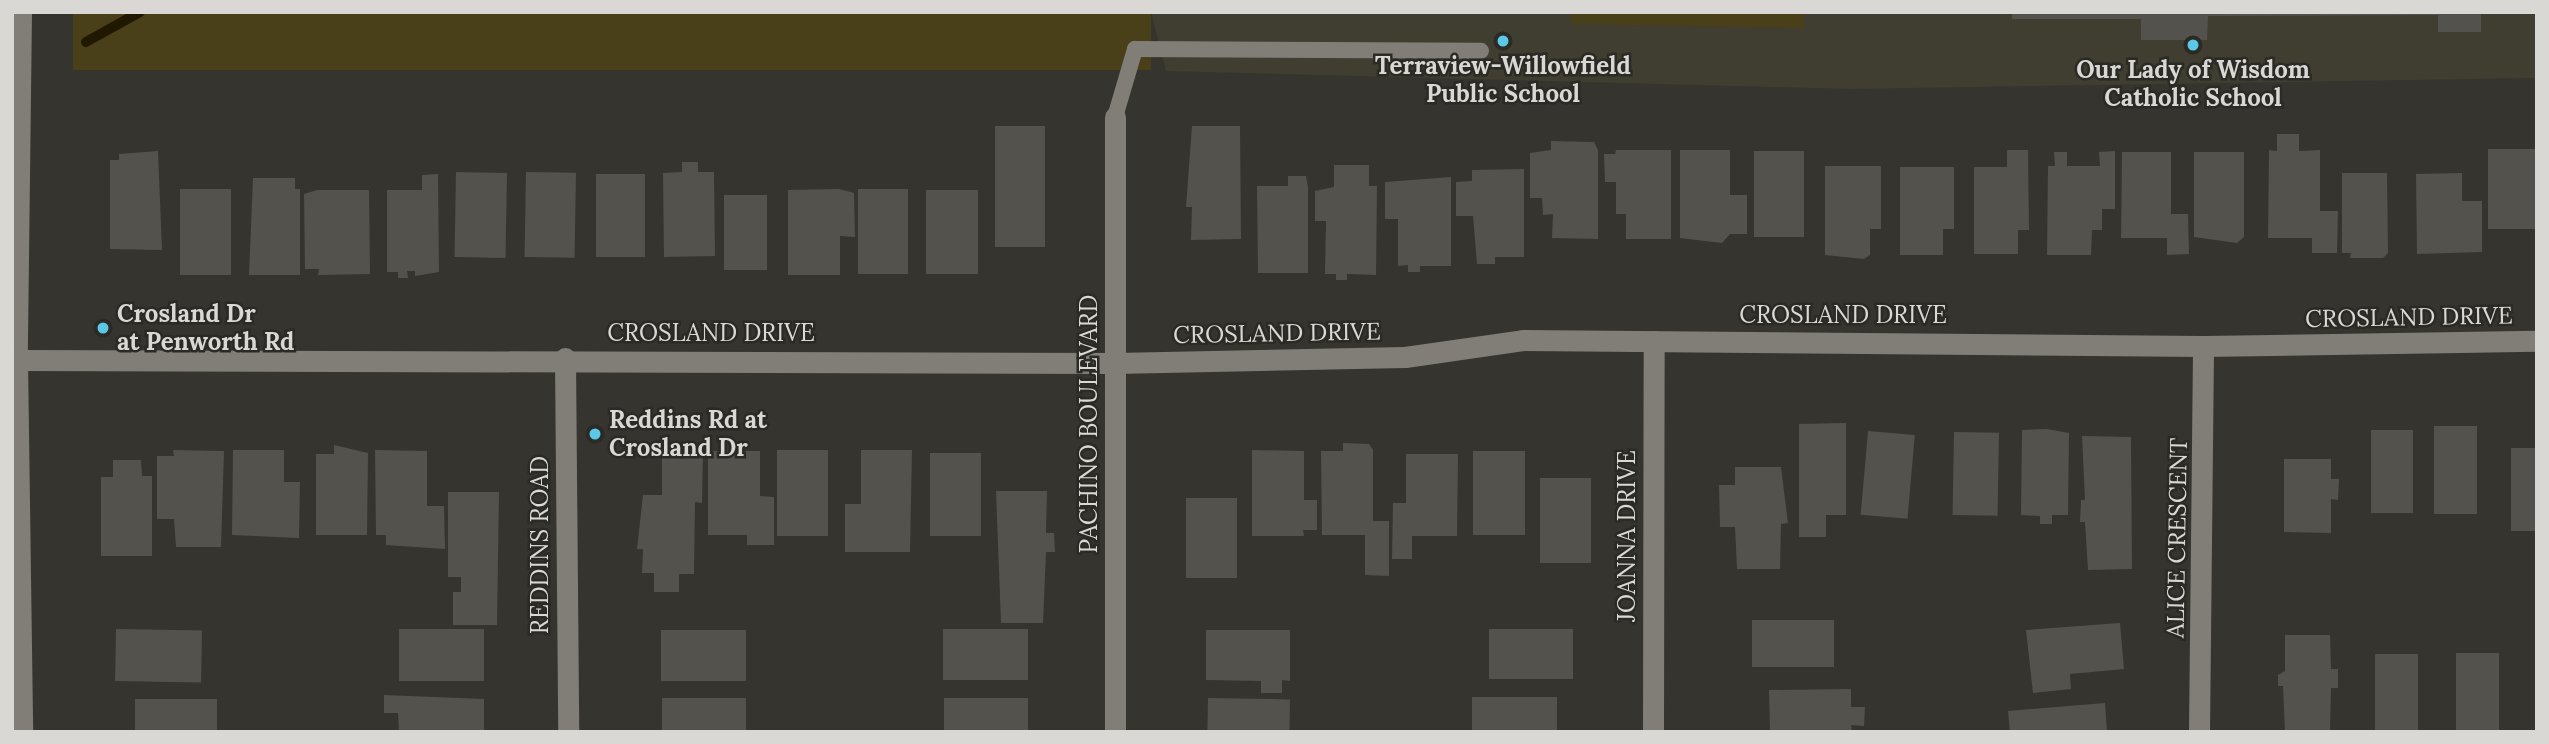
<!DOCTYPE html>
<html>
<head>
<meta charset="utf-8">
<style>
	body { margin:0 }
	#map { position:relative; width:2549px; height:744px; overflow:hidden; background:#35342e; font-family:Lora,serif }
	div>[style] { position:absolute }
	.built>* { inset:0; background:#403d31 }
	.green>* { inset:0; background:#493f18; transform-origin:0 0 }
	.stream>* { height:10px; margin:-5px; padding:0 5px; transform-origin:5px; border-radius:5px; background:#201800 }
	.building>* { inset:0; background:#54524c; transform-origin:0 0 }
	.lane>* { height:16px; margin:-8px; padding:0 8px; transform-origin:8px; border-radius:8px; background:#807e77 }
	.street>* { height:21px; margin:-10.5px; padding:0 10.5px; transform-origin:10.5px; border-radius:10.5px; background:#807e77 }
	.dots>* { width:19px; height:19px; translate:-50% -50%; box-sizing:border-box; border:4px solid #2b2a24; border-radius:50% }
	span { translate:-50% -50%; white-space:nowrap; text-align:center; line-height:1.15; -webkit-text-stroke:5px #2b2a24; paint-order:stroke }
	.poi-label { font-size:24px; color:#d9d8d5; font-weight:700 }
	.left { translate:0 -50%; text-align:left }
	.street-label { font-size:24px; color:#d9d8d5 }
	.frame { position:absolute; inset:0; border:14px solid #d9d8d5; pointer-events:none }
</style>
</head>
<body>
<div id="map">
	<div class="built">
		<div style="clip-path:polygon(1151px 12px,2537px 12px,2537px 78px,1851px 89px,1166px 71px)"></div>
	</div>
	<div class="green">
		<div style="left:73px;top:12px;width:1078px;height:58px"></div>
		<div style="clip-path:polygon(1571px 12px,1804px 12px,1804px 28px,1572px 24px)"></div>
	</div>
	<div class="stream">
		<div style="left:86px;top:42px;width:62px;rotate:-29.1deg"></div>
	</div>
	<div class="building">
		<div style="clip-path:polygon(2012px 12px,2481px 12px,2481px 32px,2438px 32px,2438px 15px,2218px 16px,2208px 16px,2207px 40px,2141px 40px,2141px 19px,2012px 19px)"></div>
		<div style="left:1045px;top:126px;width:121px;height:50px;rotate:90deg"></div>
		<div style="clip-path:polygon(1192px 126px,1240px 126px,1241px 239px,1191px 240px,1192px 207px,1186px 207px)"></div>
		<div style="clip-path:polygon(2277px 134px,2299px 134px,2299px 151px,2320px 150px,2320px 211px,2338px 211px,2337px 253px,2312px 253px,2312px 238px,2268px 238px,2269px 150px,2277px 151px)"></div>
		<div style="clip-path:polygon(1551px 141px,1594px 142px,1598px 150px,1598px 239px,1552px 238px,1553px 214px,1543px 215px,1542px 198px,1530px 198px,1530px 153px,1551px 150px)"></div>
		<div style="left:2488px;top:149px;width:49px;height:80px"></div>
		<div style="clip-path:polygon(1616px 150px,1671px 150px,1671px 239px,1626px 239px,1626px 214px,1616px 214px,1616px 182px,1605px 182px,1604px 154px,1615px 154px)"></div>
		<div style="clip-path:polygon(1680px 150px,1730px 150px,1730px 195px,1747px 195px,1747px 234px,1730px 234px,1722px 243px,1680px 238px)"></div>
		<div style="clip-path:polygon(2007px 150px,2028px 150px,2029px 230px,2018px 230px,2018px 254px,1974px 254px,1974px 167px,2007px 167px)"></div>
		<div style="clip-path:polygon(158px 151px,162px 250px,110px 249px,110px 160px,119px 160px,119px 154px)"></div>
		<div style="left:1754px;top:151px;width:50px;height:86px"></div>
		<div style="clip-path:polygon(2115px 151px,2115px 209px,2102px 209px,2102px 230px,2092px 230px,2091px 255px,2047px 255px,2048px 166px,2055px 166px,2054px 152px,2067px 152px,2067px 166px,2100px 166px,2099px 152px)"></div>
		<div style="clip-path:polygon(2122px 152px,2171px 152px,2171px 214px,2188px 214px,2189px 254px,2167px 255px,2167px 238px,2121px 238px)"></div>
		<div style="clip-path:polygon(2194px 152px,2244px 152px,2244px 237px,2237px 243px,2194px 237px)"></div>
		<div style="clip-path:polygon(682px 162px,698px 162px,698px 172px,714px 172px,715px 256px,664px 257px,663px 173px,682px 172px)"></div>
		<div style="clip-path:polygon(1334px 165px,1369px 165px,1369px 186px,1377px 186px,1376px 275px,1347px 274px,1347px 280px,1336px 280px,1336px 274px,1325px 274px,1326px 221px,1315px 221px,1315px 191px,1334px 187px)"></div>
		<div style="clip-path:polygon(1825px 166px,1881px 166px,1881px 229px,1870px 229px,1870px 255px,1864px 259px,1825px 255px)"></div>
		<div style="clip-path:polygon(1900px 167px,1954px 167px,1954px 229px,1943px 229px,1943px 255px,1900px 255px)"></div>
		<div style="clip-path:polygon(1524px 169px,1524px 257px,1495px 257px,1495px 264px,1477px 264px,1473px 216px,1456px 216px,1456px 182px,1472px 181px,1472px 170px)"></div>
		<div style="left:456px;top:172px;width:51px;height:85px;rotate:1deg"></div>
		<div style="left:526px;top:172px;width:50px;height:85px;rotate:1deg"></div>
		<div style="clip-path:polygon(2342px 173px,2387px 173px,2388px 253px,2383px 258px,2350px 258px,2351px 253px,2342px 253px)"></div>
		<div style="clip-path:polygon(2462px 173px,2462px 201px,2482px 201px,2482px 252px,2417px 254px,2416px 174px)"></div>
		<div style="clip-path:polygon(438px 174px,439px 272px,415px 276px,415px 271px,407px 271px,408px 278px,398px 278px,398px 272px,387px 272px,387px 190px,422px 190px,422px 175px)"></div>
		<div style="left:596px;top:174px;width:49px;height:83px"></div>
		<div style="clip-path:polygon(1288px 176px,1306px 176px,1308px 187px,1308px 273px,1258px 273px,1257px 186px,1288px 186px)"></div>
		<div style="clip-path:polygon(1451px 177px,1451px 266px,1420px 266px,1420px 272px,1408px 272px,1408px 265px,1398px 266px,1398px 219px,1385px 219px,1385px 182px)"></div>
		<div style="clip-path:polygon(253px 178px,295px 178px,295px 189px,300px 189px,300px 275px,249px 275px)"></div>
		<div style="left:231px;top:189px;width:86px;height:51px;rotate:90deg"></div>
		<div style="clip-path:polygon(839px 189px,854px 193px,855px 237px,840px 236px,840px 275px,788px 275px,788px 190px)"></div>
		<div style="left:908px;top:189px;width:85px;height:50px;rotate:90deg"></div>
		<div style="clip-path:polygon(317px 190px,369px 190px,370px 274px,318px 275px,319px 269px,305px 269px,304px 194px)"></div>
		<div style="left:926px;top:190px;width:52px;height:84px"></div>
		<div style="left:724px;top:195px;width:43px;height:75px"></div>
		<div style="clip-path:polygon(1846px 423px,1846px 515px,1826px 515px,1826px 537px,1799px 537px,1799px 424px)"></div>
		<div style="left:2477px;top:426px;width:88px;height:43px;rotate:90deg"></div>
		<div style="clip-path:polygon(2047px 429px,2069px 433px,2068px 515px,2052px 515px,2052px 524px,2040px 524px,2040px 516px,2021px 515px,2022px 430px)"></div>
		<div style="left:2371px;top:430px;width:42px;height:83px"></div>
		<div style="left:1868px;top:431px;width:47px;height:84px;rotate:5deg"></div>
		<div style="left:1954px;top:432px;width:45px;height:83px;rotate:1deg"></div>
		<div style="clip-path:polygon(2082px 436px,2131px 437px,2132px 569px,2088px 570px,2085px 522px,2080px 522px,2081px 500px,2085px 500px)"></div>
		<div style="clip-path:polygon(1343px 443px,1369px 444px,1373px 450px,1373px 521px,1389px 521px,1389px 576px,1365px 575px,1365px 535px,1322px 535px,1321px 451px,1343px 451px)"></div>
		<div style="clip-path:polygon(334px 445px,368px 453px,367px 535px,316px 535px,316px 454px,334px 454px)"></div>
		<div style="left:2511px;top:448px;width:26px;height:83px"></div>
		<div style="clip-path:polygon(173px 450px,224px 451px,221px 547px,176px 547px,174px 519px,157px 519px,157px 456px,174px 456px)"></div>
		<div style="clip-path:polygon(233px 450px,284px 450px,284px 482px,300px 482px,299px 538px,232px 535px)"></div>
		<div style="clip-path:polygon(375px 450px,427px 451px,427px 506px,444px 506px,445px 549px,386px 545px,386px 535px,376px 535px)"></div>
		<div style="left:777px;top:450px;width:51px;height:86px"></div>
		<div style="clip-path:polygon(861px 450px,912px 450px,910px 552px,845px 552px,845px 504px,861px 504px)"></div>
		<div style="clip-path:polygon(1252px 450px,1304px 451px,1304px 500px,1317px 500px,1317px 530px,1303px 530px,1304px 536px,1252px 536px)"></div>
		<div style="clip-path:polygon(708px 451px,760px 451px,760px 496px,774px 497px,774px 545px,747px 545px,747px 535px,708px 535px)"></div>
		<div style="left:1473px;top:451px;width:52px;height:84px"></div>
		<div style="clip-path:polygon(662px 453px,703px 453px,702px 503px,695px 502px,694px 574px,679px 574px,679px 592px,654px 592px,654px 573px,642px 573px,643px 549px,637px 549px,643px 495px,662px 495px)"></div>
		<div style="left:930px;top:453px;width:51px;height:83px"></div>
		<div style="clip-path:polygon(1406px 454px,1458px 454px,1457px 536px,1412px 536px,1412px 559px,1392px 559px,1393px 503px,1406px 503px)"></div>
		<div style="clip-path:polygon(2284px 459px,2331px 459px,2331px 479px,2339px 479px,2338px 500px,2331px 499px,2331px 533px,2284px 532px)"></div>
		<div style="clip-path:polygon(113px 460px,141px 460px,142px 476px,152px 476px,152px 556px,101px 556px,101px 477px,113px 477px)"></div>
		<div style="clip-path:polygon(1735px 467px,1781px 467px,1788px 523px,1781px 524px,1780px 569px,1737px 569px,1735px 527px,1720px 527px,1719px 485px,1735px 485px)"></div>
		<div style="left:1540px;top:478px;width:51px;height:85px"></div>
		<div style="clip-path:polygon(996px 491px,1047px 491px,1046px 533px,1054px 533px,1055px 552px,1046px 552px,1043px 623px,1001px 623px)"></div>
		<div style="clip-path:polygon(448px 492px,499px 492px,497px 625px,453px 625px,453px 592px,461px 592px,461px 577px,448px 577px)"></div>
		<div style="left:1186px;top:498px;width:51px;height:80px"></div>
		<div style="left:1834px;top:620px;width:47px;height:82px;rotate:90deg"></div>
		<div style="clip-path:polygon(2120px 623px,2124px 669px,2070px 674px,2071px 689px,2033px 693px,2026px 630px)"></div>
		<div style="left:116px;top:629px;width:86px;height:52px;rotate:1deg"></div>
		<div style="left:399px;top:629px;width:85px;height:52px"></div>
		<div style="left:1028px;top:629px;width:51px;height:85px;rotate:90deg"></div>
		<div style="left:1489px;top:629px;width:84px;height:50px"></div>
		<div style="left:661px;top:630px;width:85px;height:51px"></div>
		<div style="clip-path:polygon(1206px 630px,1290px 630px,1290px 681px,1282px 680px,1282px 693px,1261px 693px,1261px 681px,1206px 680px)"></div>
		<div style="clip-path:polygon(2285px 635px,2330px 635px,2331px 669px,2338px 669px,2338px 688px,2331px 688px,2330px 732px,2285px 732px,2283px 686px,2278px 686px,2278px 675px,2285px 671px)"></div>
		<div style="left:2456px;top:653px;width:43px;height:79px"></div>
		<div style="left:2375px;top:654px;width:43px;height:78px"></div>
		<div style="clip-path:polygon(1851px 689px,1851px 707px,1865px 707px,1864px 726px,1851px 725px,1852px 732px,1770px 732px,1769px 690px)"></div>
		<div style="clip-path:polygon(384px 695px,484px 699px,484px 732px,399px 732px,398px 713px,384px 713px)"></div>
		<div style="left:1557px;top:697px;width:35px;height:85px;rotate:90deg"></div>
		<div style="left:662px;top:698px;width:84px;height:34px"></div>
		<div style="left:944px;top:698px;width:84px;height:34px"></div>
		<div style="left:1208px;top:698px;width:82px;height:34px;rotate:1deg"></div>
		<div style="left:135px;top:699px;width:82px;height:33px"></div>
		<div style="clip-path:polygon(2105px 703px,2107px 732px,2010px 732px,2008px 711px)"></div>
	</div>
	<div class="lane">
		<div style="left:1115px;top:117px;width:71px;rotate:-73.6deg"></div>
		<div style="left:1135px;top:49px;width:346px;rotate:0.3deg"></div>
	</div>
	<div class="street">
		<div style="left:21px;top:12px;width:348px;rotate:90.7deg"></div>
		<div style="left:17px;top:360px;width:372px;rotate:89.2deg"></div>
		<div style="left:1115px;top:117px;width:615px;rotate:90deg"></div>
		<div style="left:565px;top:358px;width:374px;rotate:89.5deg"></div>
		<div style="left:17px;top:360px;width:1098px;rotate:0.16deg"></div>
		<div style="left:1115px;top:363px;width:290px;rotate:-1.2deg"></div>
		<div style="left:1405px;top:357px;width:119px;rotate:-8.2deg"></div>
		<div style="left:1523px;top:340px;width:680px;rotate:0.51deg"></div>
		<div style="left:2203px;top:346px;width:334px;rotate:-0.9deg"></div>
		<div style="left:1653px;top:732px;width:391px;rotate:-89.9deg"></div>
		<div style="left:2199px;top:732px;width:386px;rotate:-89.4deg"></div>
	</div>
	<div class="dots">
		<div style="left:1503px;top:41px;background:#5bc8e7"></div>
		<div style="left:2193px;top:45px;background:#5bc8e7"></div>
		<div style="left:103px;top:328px;background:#5bc8e7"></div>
		<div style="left:595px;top:434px;background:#5bc8e7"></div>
	</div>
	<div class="poi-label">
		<span style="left:1503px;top:80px">Terraview-Willowfield<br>Public School</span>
		<span style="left:2193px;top:84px">Our Lady of Wisdom<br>Catholic School</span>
		<span class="left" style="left:117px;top:328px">Crosland Dr<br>at Penworth Rd</span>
		<span class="left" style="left:609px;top:434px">Reddins Rd at<br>Crosland Dr</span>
	</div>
	<div class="street-label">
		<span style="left:1843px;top:315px">CROSLAND DRIVE</span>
		<span style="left:2409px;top:317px;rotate:-1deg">CROSLAND DRIVE</span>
		<span style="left:711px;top:333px">CROSLAND DRIVE</span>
		<span style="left:1277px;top:333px;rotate:-1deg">CROSLAND DRIVE</span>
		<span style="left:1089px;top:424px;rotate:-90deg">PACHINO BOULEVARD</span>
		<span style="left:1627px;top:536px;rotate:-90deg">JOANNA DRIVE</span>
		<span style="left:2177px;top:538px;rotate:-89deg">ALICE CRESCENT</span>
		<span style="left:540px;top:545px;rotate:-90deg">REDDINS ROAD</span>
	</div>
	<div class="frame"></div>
</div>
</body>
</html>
